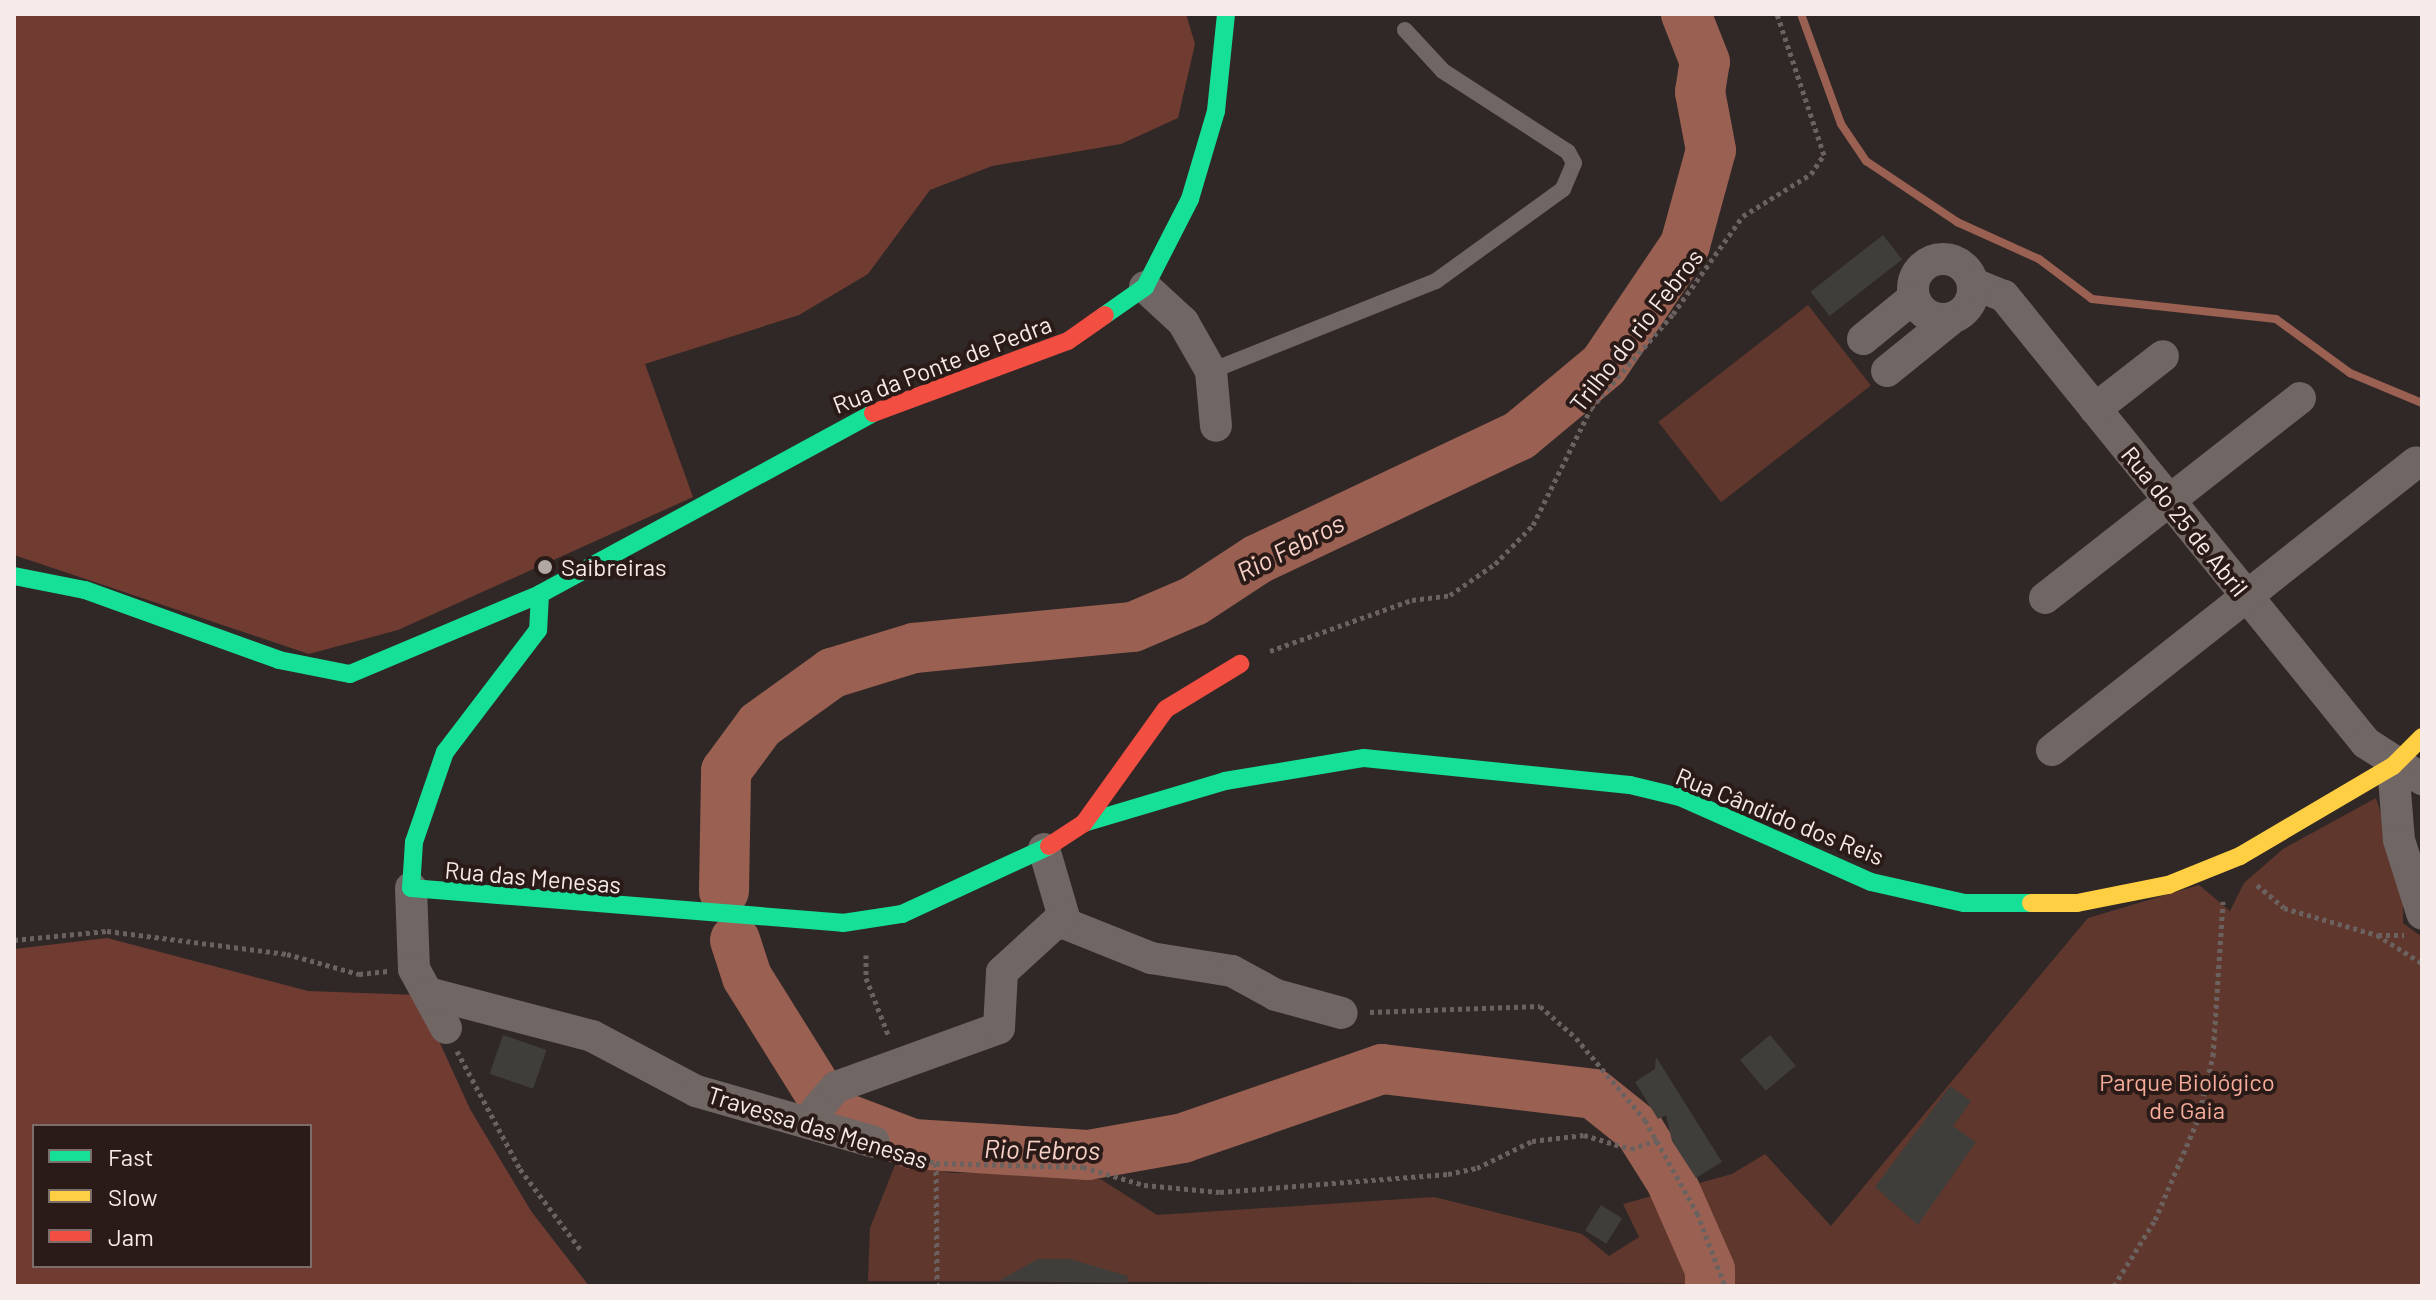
<!DOCTYPE html>
<html>
<head>
<meta charset="utf-8">
<style>
	body { margin:0 }
	#map { position:relative; width:2436px; height:1300px; overflow:hidden; background:#302826; font-family:Barlow,sans-serif }
	div>[style] { position:absolute }
	.green>* { inset:0; background:#60372d; transform-origin:0 0 }
	.forest>* { inset:0; background:#703b30 }
	.stream>* { height:8px; margin:-4px; padding:0 4px; transform-origin:4px; border-radius:4px; background:#9a6052 }
	.river>* { height:50px; margin:-25px; padding:0 25px; transform-origin:25px; border-radius:25px; background:#9a6052 }
	.building>* { inset:0; background:#403e3b; transform-origin:0 0 }
	.path>* { height:5px; margin-top:-2.5px; transform-origin:0; background:repeating-linear-gradient(90deg,#6b6260 0 4px,transparent 0 8px) }
	.lane>* { height:16px; margin:-8px; padding:0 8px; transform-origin:8px; border-radius:8px; background:#706664 }
	.street>* { height:32px; margin:-16px; padding:0 16px; transform-origin:16px; border-radius:16px; background:#706664 }
	.street>.ring { margin:-16px; padding:0; box-sizing:content-box; background:none; border:32px solid #706664; border-radius:50% }
	.fast>* { height:18px; margin:-9px; padding:0 9px; transform-origin:9px; border-radius:9px; background:#16e098 }
	.slow>* { height:18px; margin:-9px; padding:0 9px; transform-origin:9px; border-radius:9px; background:#ffcf43 }
	.jam>* { height:18px; margin:-9px; padding:0 9px; transform-origin:9px; border-radius:9px; background:#f24e42 }
	.dots>* { width:22px; height:22px; translate:-50% -50%; box-sizing:border-box; border:4px solid #2a1b18; border-radius:50% }
	span { translate:-50% -50%; white-space:nowrap; text-align:center; line-height:1.15; -webkit-text-stroke:8px #2a1b18; paint-order:stroke }
	.street-label { font-size:24px; color:#f6ebe8 }
	.poi-label { font-size:24px; color:#f6ebe8 }
	.left { translate:0 -50%; text-align:left }
	.park-label { font-size:24px; color:#f7ac9a }
	.water-label { font-size:26px; color:#f8d1c7; font-style:italic }
	.frame { position:absolute; inset:0; border:16px solid #f6ebe8; pointer-events:none }
	.legend { position:absolute; left:32px; top:1124px; width:280px; height:144px; box-sizing:border-box; background:#2a1b18; border:2px solid #7c6e6b; margin:0; padding:10px 14px; list-style:none; font-size:24px; color:#f6ebe8 }
	.legend li { display:flex; align-items:center; gap:16px; height:40px }
	.legend b { width:40px; border:2px solid #7c6e6b }
</style>
</head>
<body>
<div id="map">
	<div class="green">
		<div style="left:1808px;top:305px;width:102px;height:190px;rotate:52deg"></div>
		<div style="clip-path:polygon(2376px 798px,2403px 884px,2403px 923px,2422px 937px,2422px 1286px,868px 1281px,870px 1228px,897px 1160px,951px 1173px,1071px 1172px,1102px 1180px,1157px 1215px,1434px 1197px,1582px 1234px,1609px 1256px,1639px 1237px,1623px 1204px,1732px 1174px,1765px 1154px,1831px 1226px,2088px 918px,2199px 885px,2230px 911px,2244px 883px,2283px 849px)"></div>
	</div>
	<div class="forest">
		<div style="clip-path:polygon(14px 14px,1186px 14px,1195px 44px,1178px 118px,1121px 144px,992px 166px,930px 190px,868px 274px,799px 315px,645px 364px,693px 497px,398px 630px,309px 654px,14px 555px)"></div>
		<div style="clip-path:polygon(evenodd,107px 938px,308px 991px,418px 995px,470px 1109px,531px 1211px,589px 1286px,14px 1286px,14px 949px,107px 938px,34px 1126px,310px 1126px,310px 1266px,34px 1266px,34px 1126px)"></div>
	</div>
	<div class="stream">
		<div style="left:1801px;top:14px;width:117px;rotate:70deg"></div>
		<div style="left:1841px;top:124px;width:45px;rotate:56deg"></div>
		<div style="left:1866px;top:161px;width:110px;rotate:33.8deg"></div>
		<div style="left:1957px;top:222px;width:90px;rotate:24.3deg"></div>
		<div style="left:2039px;top:259px;width:66px;rotate:37deg"></div>
		<div style="left:2092px;top:299px;width:185px;rotate:6.2deg"></div>
		<div style="left:2276px;top:319px;width:92px;rotate:36.1deg"></div>
		<div style="left:2350px;top:373px;width:78px;rotate:22.6deg"></div>
	</div>
	<div class="river">
		<div style="left:724px;top:891px;width:120px;rotate:-89deg"></div>
		<div style="left:726px;top:771px;width:57px;rotate:-53.5deg"></div>
		<div style="left:760px;top:725px;width:89px;rotate:-35.8deg"></div>
		<div style="left:832px;top:673px;width:86px;rotate:-17deg"></div>
		<div style="left:914px;top:648px;width:220px;rotate:-5.5deg"></div>
		<div style="left:1133px;top:627px;width:66px;rotate:-23.1deg"></div>
		<div style="left:1194px;top:601px;width:77px;rotate:-33.3deg"></div>
		<div style="left:1258px;top:559px;width:290px;rotate:-25.3deg"></div>
		<div style="left:1520px;top:435px;width:109px;rotate:-39.8deg"></div>
		<div style="left:1604px;top:365px;width:145px;rotate:-56deg"></div>
		<div style="left:1685px;top:245px;width:98px;rotate:-74.7deg"></div>
		<div style="left:1711px;top:150px;width:59px;rotate:-100.7deg"></div>
		<div style="left:1700px;top:92px;width:30px;rotate:-81deg"></div>
		<div style="left:1705px;top:62px;width:52px;rotate:-111.6deg"></div>
		<div style="left:735px;top:940px;width:39px;rotate:72deg"></div>
		<div style="left:747px;top:977px;width:160px;rotate:58deg"></div>
		<div style="left:832px;top:1113px;width:87px;rotate:20.9deg"></div>
		<div style="left:913px;top:1144px;width:175px;rotate:3.6deg"></div>
		<div style="left:1088px;top:1155px;width:97px;rotate:-10.1deg"></div>
		<div style="left:1183px;top:1138px;width:211px;rotate:-19.1deg"></div>
		<div style="left:1382px;top:1069px;width:213px;rotate:6.7deg"></div>
		<div style="left:1594px;top:1094px;width:58px;rotate:38.7deg"></div>
		<div style="left:1639px;top:1130px;width:60px;rotate:57.9deg"></div>
		<div style="left:1671px;top:1181px;width:97px;rotate:66.3deg"></div>
		<div style="left:1710px;top:1270px;width:16px;rotate:90deg"></div>
	</div>
	<div class="building">
		<div style="left:1883px;top:235px;width:31px;height:92px;rotate:52deg"></div>
		<div style="left:503px;top:1035px;width:46px;height:41px;rotate:19deg"></div>
		<div style="left:1770px;top:1035px;width:40px;height:39px;rotate:50deg"></div>
		<div style="clip-path:polygon(1656px 1057px,1722px 1162px,1696px 1178px,1672px 1141px,1666px 1115px,1658px 1119px,1635px 1082px,1655px 1069px)"></div>
		<div style="clip-path:polygon(1950px 1086px,1971px 1101px,1953px 1126px,1976px 1142px,1918px 1225px,1875px 1187px)"></div>
		<div style="left:1601px;top:1205px;width:25px;height:30px;rotate:32deg"></div>
		<div style="clip-path:polygon(1038px 1259px,1070px 1259px,1128px 1276px,1127px 1283px,998px 1281px)"></div>
	</div>
	<div class="path">
		<div style="left:1270px;top:651px;width:151px;rotate:-19.8deg"></div>
		<div style="left:1412px;top:600px;width:38px;rotate:-7deg"></div>
		<div style="left:1450px;top:595px;width:55px;rotate:-34.6deg"></div>
		<div style="left:1495px;top:564px;width:54px;rotate:-45.7deg"></div>
		<div style="left:1533px;top:525px;width:131px;rotate:-63.6deg"></div>
		<div style="left:1591px;top:408px;width:125px;rotate:-48.9deg"></div>
		<div style="left:1673px;top:314px;width:120px;rotate:-54.5deg"></div>
		<div style="left:1743px;top:216px;width:80px;rotate:-31.7deg"></div>
		<div style="left:1811px;top:174px;width:23px;rotate:-56deg"></div>
		<div style="left:1824px;top:155px;width:149px;rotate:-108.4deg"></div>
		<div style="left:2257px;top:885px;width:35px;rotate:40deg"></div>
		<div style="left:2284px;top:908px;width:97px;rotate:16.2deg"></div>
		<div style="left:2377px;top:935px;width:53px;rotate:31.9deg"></div>
		<div style="left:2378px;top:935px;width:26px"></div>
		<div style="left:14px;top:940px;width:93px;rotate:-5.5deg"></div>
		<div style="left:107px;top:931px;width:181px;rotate:7.3deg"></div>
		<div style="left:287px;top:954px;width:75px;rotate:15.5deg"></div>
		<div style="left:359px;top:974px;width:29px;rotate:-6deg"></div>
		<div style="left:866px;top:955px;width:23px;rotate:90deg"></div>
		<div style="left:866px;top:978px;width:63px;rotate:68.7deg"></div>
		<div style="left:1370px;top:1012px;width:170px;rotate:-2deg"></div>
		<div style="left:1540px;top:1006px;width:48px;rotate:41.6deg"></div>
		<div style="left:1576px;top:1038px;width:107px;rotate:49.9deg"></div>
		<div style="left:1645px;top:1120px;width:107px;rotate:60.8deg"></div>
		<div style="left:1697px;top:1213px;width:78px;rotate:69deg"></div>
		<div style="left:457px;top:1051px;width:134px;rotate:61.9deg"></div>
		<div style="left:520px;top:1169px;width:100px;rotate:53.1deg"></div>
		<div style="left:899px;top:1154px;width:38px;rotate:14deg"></div>
		<div style="left:936px;top:1163px;width:147px;rotate:1.6deg"></div>
		<div style="left:1083px;top:1167px;width:64px;rotate:16.4deg"></div>
		<div style="left:1144px;top:1185px;width:76px;rotate:5.3deg"></div>
		<div style="left:1220px;top:1192px;width:229px;rotate:-4.5deg"></div>
		<div style="left:1448px;top:1174px;width:30px;rotate:-12deg"></div>
		<div style="left:1477px;top:1168px;width:61px;rotate:-26.1deg"></div>
		<div style="left:1532px;top:1141px;width:52px;rotate:-6.6deg"></div>
		<div style="left:1584px;top:1135px;width:49px;rotate:16.6deg"></div>
		<div style="left:1631px;top:1149px;width:28px;rotate:-19deg"></div>
		<div style="left:936px;top:1163px;width:123px;rotate:89.5deg"></div>
		<div style="left:2114px;top:1286px;width:78px;rotate:-58.2deg"></div>
		<div style="left:2155px;top:1220px;width:110px;rotate:-66.9deg"></div>
		<div style="left:2198px;top:1119px;width:65px;rotate:-76.6deg"></div>
		<div style="left:2213px;top:1056px;width:155px;rotate:-86.3deg"></div>
	</div>
	<div class="lane">
		<div style="left:1211px;top:371px;width:242px;rotate:-21.8deg"></div>
		<div style="left:1436px;top:281px;width:157px;rotate:-35.9deg"></div>
		<div style="left:1563px;top:189px;width:28px;rotate:-67deg"></div>
		<div style="left:1574px;top:163px;width:13px;rotate:-119deg"></div>
		<div style="left:1568px;top:152px;width:149px;rotate:-147.1deg"></div>
		<div style="left:1443px;top:71px;width:56px;rotate:-132.8deg"></div>
	</div>
	<div class="street">
		<div class="ring" style="left:1913px;top:259px;width:28px;height:28px"></div>
		<div style="left:1974px;top:284px;width:32px;rotate:22deg"></div>
		<div style="left:2004px;top:296px;width:575px;rotate:51deg"></div>
		<div style="left:2366px;top:743px;width:67px;rotate:32.7deg"></div>
		<div style="left:1145px;top:287px;width:52px;rotate:42.6deg"></div>
		<div style="left:1183px;top:322px;width:56px;rotate:60.3deg"></div>
		<div style="left:1211px;top:371px;width:55px;rotate:84.8deg"></div>
		<div style="left:1863px;top:339px;width:63px;rotate:-39.2deg"></div>
		<div style="left:1887px;top:371px;width:81px;rotate:-39deg"></div>
		<div style="left:2095px;top:409px;width:86px;rotate:-37.9deg"></div>
		<div style="left:2045px;top:598px;width:324px;rotate:-38.1deg"></div>
		<div style="left:2052px;top:750px;width:464px;rotate:-38.3deg"></div>
		<div style="left:2393px;top:766px;width:74px;rotate:85.4deg"></div>
		<div style="left:2399px;top:840px;width:77px;rotate:72.5deg"></div>
		<div style="left:1044px;top:849px;width:78px;rotate:73.7deg"></div>
		<div style="left:1066px;top:924px;width:92px;rotate:21.8deg"></div>
		<div style="left:1151px;top:958px;width:82px;rotate:9.1deg"></div>
		<div style="left:1232px;top:971px;width:50px;rotate:28.6deg"></div>
		<div style="left:1276px;top:995px;width:68px;rotate:15.3deg"></div>
		<div style="left:411px;top:888px;width:81px;rotate:87.9deg"></div>
		<div style="left:414px;top:969px;width:67px;rotate:61.5deg"></div>
		<div style="left:428px;top:993px;width:170px;rotate:14.7deg"></div>
		<div style="left:592px;top:1036px;width:118px;rotate:27.9deg"></div>
		<div style="left:696px;top:1091px;width:185px;rotate:16deg"></div>
		<div style="left:816px;top:1122px;width:13px;rotate:-86deg"></div>
		<div style="left:817px;top:1109px;width:29px;rotate:-49deg"></div>
		<div style="left:836px;top:1087px;width:173px;rotate:-19.9deg"></div>
		<div style="left:999px;top:1028px;width:56px;rotate:-86.9deg"></div>
		<div style="left:1002px;top:972px;width:81px;rotate:-42.5deg"></div>
	</div>
	<div class="fast">
		<div style="left:1105px;top:315px;width:49px;rotate:-35deg"></div>
		<div style="left:1145px;top:287px;width:99px;rotate:-62.9deg"></div>
		<div style="left:1190px;top:199px;width:92px;rotate:-73.5deg"></div>
		<div style="left:1216px;top:111px;width:98px;rotate:-84.1deg"></div>
		<div style="left:14px;top:576px;width:72px;rotate:11.2deg"></div>
		<div style="left:85px;top:590px;width:206px;rotate:19.8deg"></div>
		<div style="left:279px;top:660px;width:72px;rotate:11.2deg"></div>
		<div style="left:350px;top:674px;width:206px;rotate:-22.8deg"></div>
		<div style="left:540px;top:594px;width:379px;rotate:-28.5deg"></div>
		<div style="left:540px;top:594px;width:36px;rotate:93deg"></div>
		<div style="left:538px;top:630px;width:153px;rotate:127.3deg"></div>
		<div style="left:445px;top:752px;width:95px;rotate:109deg"></div>
		<div style="left:414px;top:842px;width:46px;rotate:93.7deg"></div>
		<div style="left:411px;top:888px;width:433px;rotate:4.6deg"></div>
		<div style="left:843px;top:923px;width:60px;rotate:-8.7deg"></div>
		<div style="left:902px;top:914px;width:162px;rotate:-24.8deg"></div>
		<div style="left:1084px;top:823px;width:147px;rotate:-16.6deg"></div>
		<div style="left:1225px;top:781px;width:141px;rotate:-9.4deg"></div>
		<div style="left:1364px;top:758px;width:267px;rotate:5.8deg"></div>
		<div style="left:1630px;top:785px;width:51px;rotate:13.5deg"></div>
		<div style="left:1680px;top:797px;width:209px;rotate:24deg"></div>
		<div style="left:1871px;top:882px;width:95px;rotate:12.7deg"></div>
		<div style="left:1964px;top:903px;width:67px"></div>
	</div>
	<div class="slow">
		<div style="left:2031px;top:903px;width:46px"></div>
		<div style="left:2077px;top:903px;width:93px;rotate:-11.2deg"></div>
		<div style="left:2168px;top:885px;width:78px;rotate:-21.9deg"></div>
		<div style="left:2240px;top:856px;width:178px;rotate:-30.5deg"></div>
		<div style="left:2393px;top:766px;width:41px;rotate:-45deg"></div>
	</div>
	<div class="jam">
		<div style="left:873px;top:413px;width:208px;rotate:-20.3deg"></div>
		<div style="left:1068px;top:341px;width:45px;rotate:-35.1deg"></div>
		<div style="left:1049px;top:846px;width:42px;rotate:-33.3deg"></div>
		<div style="left:1084px;top:823px;width:140px;rotate:-54.3deg"></div>
		<div style="left:1166px;top:709px;width:87px;rotate:-31.3deg"></div>
	</div>
	<div class="dots">
		<div style="left:545px;top:567px;background:#b1a7a4"></div>
	</div>
	<div class="street-label">
		<span style="left:1636px;top:330px;rotate:-52deg">Trilho do rio Febros</span>
		<span style="left:942px;top:364px;rotate:-21deg">Rua da Ponte de Pedra</span>
		<span style="left:2185px;top:521px;rotate:51deg">Rua do 25 de Abril</span>
		<span style="left:1780px;top:816px;rotate:22deg">Rua Cândido dos Reis</span>
		<span style="left:533px;top:877px;rotate:5deg">Rua das Menesas</span>
		<span style="left:818px;top:1127px;rotate:17deg">Travessa das Menesas</span>
	</div>
	<div class="poi-label">
		<span class="left" style="left:561px;top:567px">Saibreiras</span>
	</div>
	<div class="park-label">
		<span style="left:2187px;top:1096px">Parque Biológico<br>de Gaia</span>
	</div>
	<div class="water-label">
		<span style="left:1290px;top:547px;rotate:-27deg">Rio Febros</span>
		<span style="left:1042px;top:1149px;rotate:1deg">Rio Febros</span>
	</div>
	<div class="frame"></div>
	<ul class="legend">
	<li><b style="height:10px;background:#16e098"></b>Fast</li>
	<li><b style="height:10px;background:#ffcf43"></b>Slow</li>
	<li><b style="height:10px;background:#f24e42"></b>Jam</li>
	</ul>
</div>
</body>
</html>
